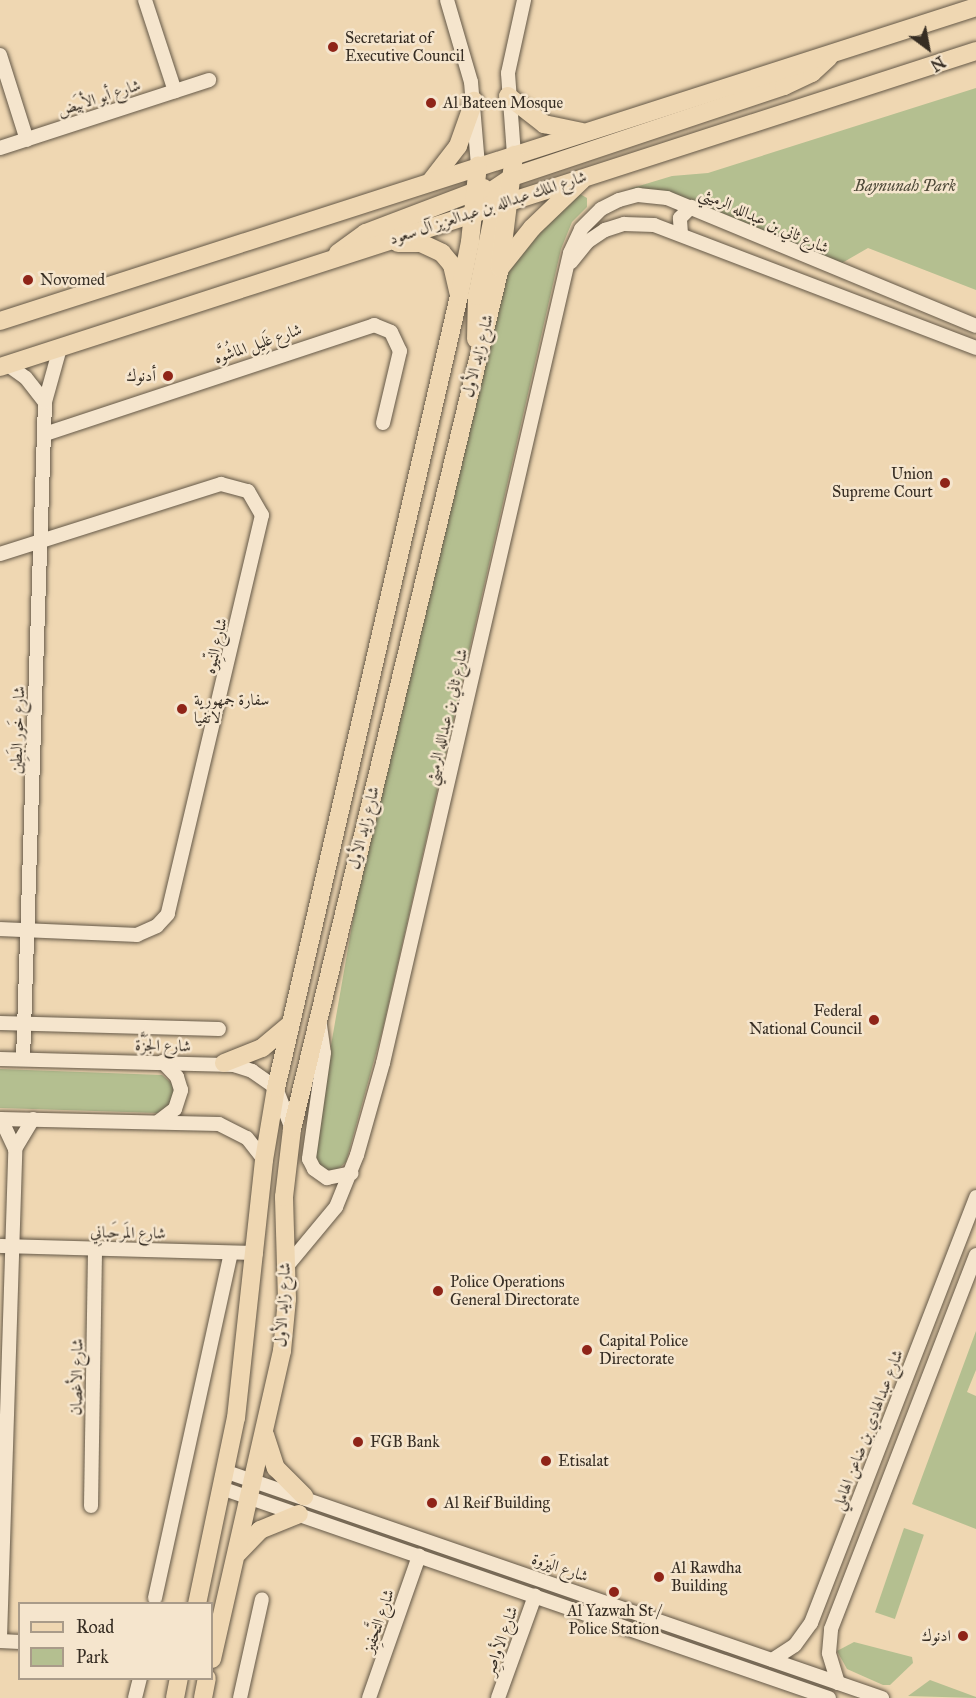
<!DOCTYPE html>
<html>
<head>
<meta charset="utf-8">
<style>
	body { margin:0 }
	#map { position:relative; width:976px; height:1698px; overflow:hidden; background:#efd7b2; font-family:"IM FELL Great Primer",Amiri,serif }
	div>[style] { position:absolute }
	.green>* { inset:0; background:#b4bf90; transform-origin:0 0 }
	.roads { filter:drop-shadow(0 0 2px #645847) drop-shadow(0 0 2px #645847) }
	.minor>* { height:14px; margin:-7px; padding:0 7px; transform-origin:7px; border-radius:7px; background:#f5e5cd }
	.major>* { height:18px; margin:-9px; padding:0 9px; transform-origin:9px; border-radius:9px; background:#efd7b2 }
	.dots>* { width:16px; height:16px; translate:-50% -50%; box-sizing:border-box; border:3px solid #f5e5cd; border-radius:50% }
	span { translate:-50% -50%; white-space:nowrap; text-align:center; line-height:1.15; -webkit-text-stroke:5px #f5e5cd; paint-order:stroke }
	.poi-label { font-size:16px; color:#362d23 }
	.left { translate:0 -50%; text-align:left }
	.right { translate:-100% -50%; text-align:right }
	.street-label { font-size:16px; color:#362d23 }
	.park-label { font-size:16px; color:#4f4a39; font-style:italic }
	.legend { position:absolute; left:18px; top:1602px; width:195px; height:78px; box-sizing:border-box; background:#f5e5cd; border:2px solid #a99b89; margin:0; padding:8px 10px; list-style:none; font-size:18px; color:#362d23 }
	.legend li { display:flex; align-items:center; gap:12px; height:30px }
	.legend b { width:30px; border:2px solid #a99b89 }
	.north { position:absolute; left:898px; top:18px; width:60px; height:60px; -webkit-text-stroke:4px #f5e5cd; paint-order:stroke; rotate:148deg; font-size:16px; font-weight:700; line-height:24px; text-align:center; color:#362d23 }
	.north::after { content:''; display:block; margin:auto; width:21px; height:27px; background:#362d23; clip-path:polygon(50% 0,100% 100%,50% 72%,0 100%) }
</style>
</head>
<body>
<div id="map">
	<div class="green">
		<div style="clip-path:polygon(976px 88px,976px 290px,868px 248px,842px 263px,652px 190px,629px 189px,672px 176px,708px 173px)"></div>
		<div style="clip-path:polygon(580px 194px,587px 198px,587px 207px,572px 222px,561px 249px,383px 1028px,346px 1162px,336px 1171px,324px 1171px,312px 1154px,365px 851px,510px 264px,568px 202px)"></div>
		<div style="clip-path:polygon(0 1069px,162px 1075px,176px 1087px,175px 1101px,158px 1113px,0 1108px)"></div>
		<div style="clip-path:polygon(976px 1331px,976px 1370px,967px 1392px,976px 1396px,976px 1529px,912px 1504px)"></div>
		<div style="left:904px;top:1528px;width:21px;height:89px;rotate:19deg"></div>
		<div style="clip-path:polygon(854px 1642px,912px 1657px,913px 1663px,890px 1685px,883px 1685px,847px 1669px,837px 1651px)"></div>
		<div style="clip-path:polygon(930px 1680px,976px 1697px,976px 1698px,908px 1696px)"></div>
	</div>
	<div class="roads">
		<div class="minor">
			<div style="left:145px;top:0;width:96px;rotate:71.8deg"></div>
			<div style="left:447px;top:0;width:85px;rotate:73.7deg"></div>
			<div style="left:471px;top:82px;width:83px;rotate:85.2deg"></div>
			<div style="left:0;top:55px;width:89px;rotate:72.4deg"></div>
			<div style="left:0;top:148px;width:220px;rotate:-18deg"></div>
			<div style="left:514px;top:155px;width:82px;rotate:-94.2deg"></div>
			<div style="left:508px;top:73px;width:75px;rotate:-77.6deg"></div>
			<div style="left:681px;top:234px;width:16px;rotate:-94deg"></div>
			<div style="left:680px;top:218px;width:16px;rotate:-45deg"></div>
			<div style="left:571px;top:262px;width:26px;rotate:-51deg"></div>
			<div style="left:587px;top:242px;width:22px;rotate:-34deg"></div>
			<div style="left:605px;top:230px;width:20px;rotate:-18deg"></div>
			<div style="left:624px;top:224px;width:30px;rotate:2deg"></div>
			<div style="left:654px;top:225px;width:345px;rotate:20.9deg"></div>
			<div style="left:8px;top:365px;width:22px;rotate:36deg"></div>
			<div style="left:26px;top:378px;width:31px;rotate:52deg"></div>
			<div style="left:45px;top:434px;width:347px;rotate:-18.3deg"></div>
			<div style="left:374px;top:325px;width:18px;rotate:22deg"></div>
			<div style="left:391px;top:332px;width:21px;rotate:65deg"></div>
			<div style="left:400px;top:351px;width:74px;rotate:103.3deg"></div>
			<div style="left:0;top:554px;width:232px;rotate:-17.6deg"></div>
			<div style="left:221px;top:484px;width:28px;rotate:15deg"></div>
			<div style="left:248px;top:491px;width:28px;rotate:60deg"></div>
			<div style="left:262px;top:515px;width:410px;rotate:103.3deg"></div>
			<div style="left:168px;top:914px;width:16px;rotate:133deg"></div>
			<div style="left:157px;top:926px;width:22px;rotate:156deg"></div>
			<div style="left:137px;top:935px;width:137px;rotate:-177.5deg"></div>
			<div style="left:319px;top:1018px;width:35px;rotate:82deg"></div>
			<div style="left:324px;top:1053px;width:107px;rotate:98.1deg"></div>
			<div style="left:309px;top:1159px;width:11px;rotate:63deg"></div>
			<div style="left:314px;top:1169px;width:16px;rotate:35deg"></div>
			<div style="left:327px;top:1178px;width:25px;rotate:-11deg"></div>
			<div style="left:0;top:1023px;width:219px;rotate:1.6deg"></div>
			<div style="left:0;top:1059px;width:234px;rotate:1.5deg"></div>
			<div style="left:234px;top:1065px;width:19px;rotate:18deg"></div>
			<div style="left:252px;top:1071px;width:29px;rotate:35deg"></div>
			<div style="left:276px;top:1088px;width:44px;rotate:68.7deg"></div>
			<div style="left:23px;top:1059px;width:657px;rotate:-88.08deg"></div>
			<div style="left:45px;top:402px;width:56px;rotate:-74.5deg"></div>
			<div style="left:0;top:1119px;width:219px;rotate:1.3deg"></div>
			<div style="left:219px;top:1124px;width:31px;rotate:27deg"></div>
			<div style="left:247px;top:1138px;width:28px;rotate:52deg"></div>
			<div style="left:1px;top:1119px;width:33px;rotate:65deg"></div>
			<div style="left:159px;top:1121px;width:20px;rotate:-37deg"></div>
			<div style="left:175px;top:1109px;width:20px;rotate:-72deg"></div>
			<div style="left:181px;top:1090px;width:14px;rotate:-107deg"></div>
			<div style="left:177px;top:1077px;width:21px;rotate:-133deg"></div>
			<div style="left:0;top:1246px;width:256px;rotate:1.6deg"></div>
			<div style="left:287px;top:1266px;width:77px;rotate:-50.3deg"></div>
			<div style="left:336px;top:1207px;width:56px;rotate:-68deg"></div>
			<div style="left:357px;top:1155px;width:96px;rotate:-74.2deg"></div>
			<div style="left:383px;top:1063px;width:831px;rotate:-77deg"></div>
			<div style="left:570px;top:253px;width:26px;rotate:-65deg"></div>
			<div style="left:581px;top:229px;width:28px;rotate:-45deg"></div>
			<div style="left:601px;top:209px;width:20px;rotate:-27deg"></div>
			<div style="left:619px;top:200px;width:20px;rotate:-15deg"></div>
			<div style="left:638px;top:195px;width:29px;rotate:6deg"></div>
			<div style="left:667px;top:198px;width:334px;rotate:22.5deg"></div>
			<div style="left:227px;top:1472px;width:693px;rotate:19.04deg"></div>
			<div style="left:224px;top:1489px;width:640px;rotate:19.06deg"></div>
			<div style="left:91px;top:1506px;width:257px;rotate:-89.1deg"></div>
			<div style="left:155px;top:1598px;width:353px;rotate:-77.6deg"></div>
			<div style="left:0;top:1638px;width:489px;rotate:-88.2deg"></div>
			<div style="left:15px;top:1149px;width:35px;rotate:-59deg"></div>
			<div style="left:0;top:1641px;width:20px;rotate:3deg"></div>
			<div style="left:772px;top:1660px;width:27px;rotate:-33deg"></div>
			<div style="left:795px;top:1645px;width:27px;rotate:-54deg"></div>
			<div style="left:811px;top:1623px;width:457px;rotate:-68.8deg"></div>
			<div style="left:838px;top:1683px;width:31px;rotate:-107deg"></div>
			<div style="left:829px;top:1653px;width:24px;rotate:-85deg"></div>
			<div style="left:831px;top:1629px;width:401px;rotate:-68.8deg"></div>
			<div style="left:135px;top:1698px;width:21px;rotate:-76deg"></div>
			<div style="left:240px;top:1698px;width:101px;rotate:-77.5deg"></div>
			<div style="left:369px;top:1698px;width:151px;rotate:-70.6deg"></div>
			<div style="left:498px;top:1698px;width:109px;rotate:-70.1deg"></div>
		</div>
		<div class="major">
			<div style="left:508px;top:96px;width:46px;rotate:37.9deg"></div>
			<div style="left:544px;top:124px;width:38px;rotate:12deg"></div>
			<div style="left:431px;top:181px;width:44px;rotate:-52.4deg"></div>
			<div style="left:458px;top:146px;width:48px;rotate:-70.4deg"></div>
			<div style="left:473px;top:213px;width:27px;rotate:-51deg"></div>
			<div style="left:490px;top:192px;width:27px;rotate:-34deg"></div>
			<div style="left:512px;top:177px;width:287px;rotate:-18.5deg"></div>
			<div style="left:784px;top:86px;width:31px;rotate:-25deg"></div>
			<div style="left:812px;top:73px;width:23px;rotate:-43deg"></div>
			<div style="left:398px;top:243px;width:23px"></div>
			<div style="left:421px;top:243px;width:23px;rotate:25deg"></div>
			<div style="left:442px;top:253px;width:16px;rotate:50deg"></div>
			<div style="left:452px;top:265px;width:28px;rotate:77deg"></div>
			<div style="left:338px;top:253px;width:34px;rotate:-36deg"></div>
			<div style="left:366px;top:233px;width:126px;rotate:-20.9deg"></div>
			<div style="left:501px;top:267px;width:50px;rotate:-51.5deg"></div>
			<div style="left:532px;top:228px;width:69px;rotate:-43.8deg"></div>
			<div style="left:0;top:321px;width:1025px;rotate:-17.83deg"></div>
			<div style="left:476px;top:339px;width:43px;rotate:-88.7deg"></div>
			<div style="left:477px;top:296px;width:101px;rotate:-78.6deg"></div>
			<div style="left:0;top:367px;width:1026px;rotate:-17.94deg"></div>
			<div style="left:224px;top:1063px;width:41px;rotate:-21.5deg"></div>
			<div style="left:262px;top:1048px;width:35px;rotate:-40deg"></div>
			<div style="left:265px;top:1435px;width:35px;rotate:72deg"></div>
			<div style="left:276px;top:1468px;width:40px;rotate:45deg"></div>
			<div style="left:238px;top:1553px;width:32px;rotate:-46deg"></div>
			<div style="left:260px;top:1530px;width:42px;rotate:-22.3deg"></div>
			<div style="left:197px;top:1604px;width:190px;rotate:-78.2deg"></div>
			<div style="left:236px;top:1418px;width:260px;rotate:-83.8deg"></div>
			<div style="left:264px;top:1160px;width:73px;rotate:-80.5deg"></div>
			<div style="left:276px;top:1088px;width:813px;rotate:-76.99deg"></div>
			<div style="left:459px;top:296px;width:55px;rotate:-78.5deg"></div>
			<div style="left:470px;top:242px;width:77px;rotate:-84.1deg"></div>
			<div style="left:212px;top:1659px;width:316px;rotate:-77.2deg"></div>
			<div style="left:282px;top:1351px;width:52px;rotate:-84.5deg"></div>
			<div style="left:287px;top:1299px;width:102px;rotate:-91.7deg"></div>
			<div style="left:284px;top:1197px;width:68px;rotate:-83.3deg"></div>
			<div style="left:292px;top:1129px;width:886px;rotate:-76.42deg"></div>
			<div style="left:500px;top:268px;width:114px;rotate:-82.9deg"></div>
			<div style="left:175px;top:1698px;width:20px;rotate:-79deg"></div>
			<div style="left:203px;top:1698px;width:20px;rotate:-79deg"></div>
		</div>
	</div>
	<div class="dots">
		<div style="left:333px;top:47px;background:#8f2418"></div>
		<div style="left:431px;top:103px;background:#8f2418"></div>
		<div style="left:28px;top:280px;background:#8f2418"></div>
		<div style="left:168px;top:376px;background:#8f2418"></div>
		<div style="left:945px;top:483px;background:#8f2418"></div>
		<div style="left:182px;top:709px;background:#8f2418"></div>
		<div style="left:874px;top:1020px;background:#8f2418"></div>
		<div style="left:438px;top:1291px;background:#8f2418"></div>
		<div style="left:587px;top:1350px;background:#8f2418"></div>
		<div style="left:358px;top:1442px;background:#8f2418"></div>
		<div style="left:546px;top:1461px;background:#8f2418"></div>
		<div style="left:432px;top:1503px;background:#8f2418"></div>
		<div style="left:659px;top:1577px;background:#8f2418"></div>
		<div style="left:614px;top:1592px;background:#8f2418"></div>
		<div style="left:963px;top:1636px;background:#8f2418"></div>
	</div>
	<div class="poi-label">
		<span class="left" style="left:345px;top:47px">Secretariat of<br>Executive Council</span>
		<span class="left" style="left:443px;top:103px">Al Bateen Mosque</span>
		<span class="left" style="left:40px;top:280px">Novomed</span>
		<span class="right" style="left:156px;top:376px">أدنوك</span>
		<span class="right" style="left:933px;top:483px">Union<br>Supreme Court</span>
		<span class="left" style="left:194px;top:709px">سفارة جمهورية<br>لاتفيا</span>
		<span class="right" style="left:862px;top:1020px">Federal<br>National Council</span>
		<span class="left" style="left:450px;top:1291px">Police Operations<br>General Directorate</span>
		<span class="left" style="left:599px;top:1350px">Capital Police<br>Directorate</span>
		<span class="left" style="left:370px;top:1442px">FGB Bank</span>
		<span class="left" style="left:558px;top:1461px">Etisalat</span>
		<span class="left" style="left:444px;top:1503px">Al Reif Building</span>
		<span class="left" style="left:671px;top:1577px">Al Rawdha<br>Building</span>
		<span style="left:614px;top:1620px">Al Yazwah St /<br>Police Station</span>
		<span class="right" style="left:951px;top:1636px">ادنوك</span>
	</div>
	<div class="street-label">
		<span style="left:99px;top:98px;rotate:-18deg">شارع أبو الأبيَض</span>
		<span style="left:488px;top:208px;rotate:-18deg">شارع الملك عبدالله بن عبدالعزيز آل سعود</span>
		<span style="left:764px;top:221px;rotate:24deg">شارع ثاني بن عبدالله الرميثي</span>
		<span style="left:258px;top:344px;rotate:-19deg">شارع غَلِيل الماشُوَّه</span>
		<span style="left:478px;top:356px;rotate:-76deg">شارع زايد الأول</span>
		<span style="left:216px;top:646px;rotate:-77deg">شارع النِّيوه</span>
		<span style="left:447px;top:717px;rotate:-77deg">شارع ثاني بن عبدالله الرميثي</span>
		<span style="left:18px;top:730px;rotate:-88deg">شارع خَور البَطِين</span>
		<span style="left:364px;top:828px;rotate:-76deg">شارع زايد الأول</span>
		<span style="left:163px;top:1046px;rotate:1deg">شارع الجَزَّة</span>
		<span style="left:128px;top:1233px;rotate:1deg">شارع المَرحَبانِي</span>
		<span style="left:283px;top:1305px;rotate:-87deg">شارع زايد الأول</span>
		<span style="left:77px;top:1377px;rotate:-89deg">شارع الأغصان</span>
		<span style="left:868px;top:1430px;rotate:-69deg">شارع عبدالهادي بن ضاعن الهاملي</span>
		<span style="left:560px;top:1568px;rotate:19deg">شارع اليَزوة</span>
		<span style="left:379px;top:1621px;rotate:-71deg">شارع التَّحفِيز</span>
		<span style="left:501px;top:1641px;rotate:-70deg">شارع الأواصِر</span>
	</div>
	<div class="park-label">
		<span style="left:905px;top:186px">Baynunah Park</span>
	</div>
	<ul class="legend">
	<li><b style="height:8px;background:#efd7b2"></b>Road</li>
	<li><b style="height:16px;background:#b4bf90"></b>Park</li>
	</ul>
	<div class="north">N</div>
</div>
</body>
</html>
